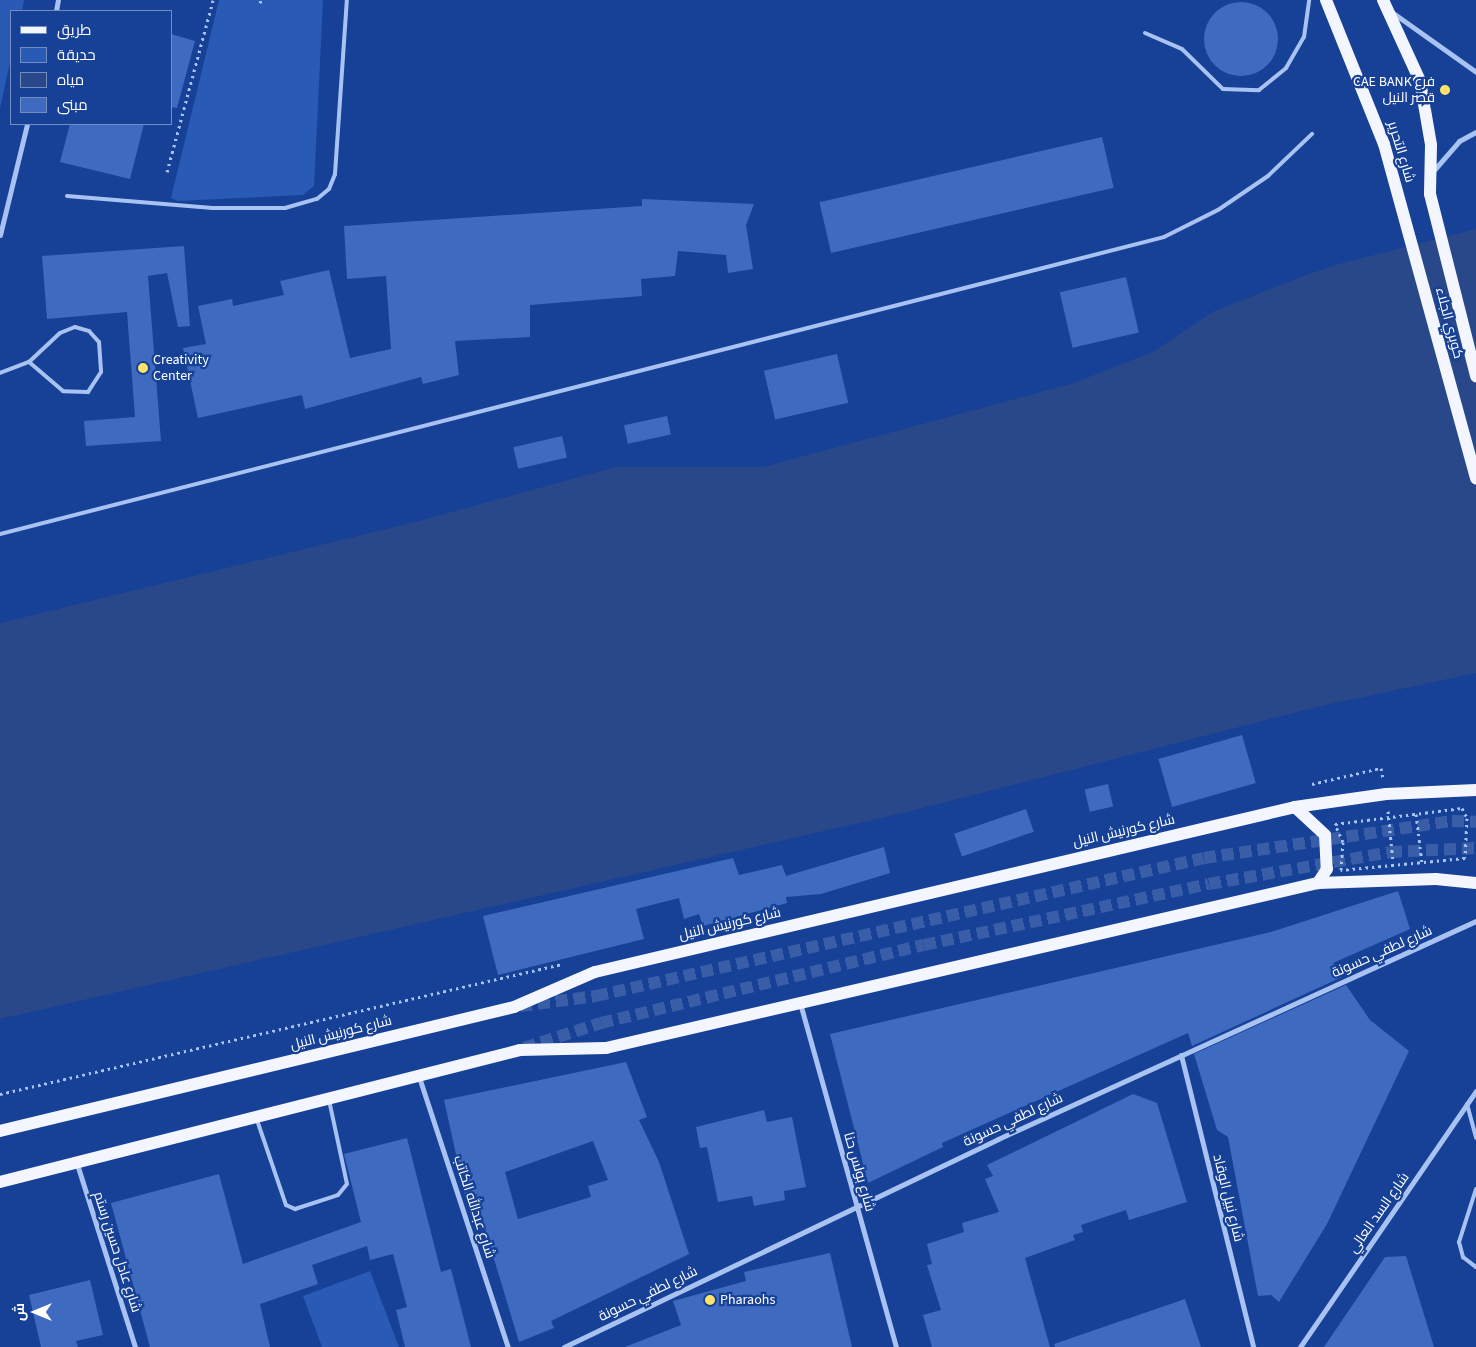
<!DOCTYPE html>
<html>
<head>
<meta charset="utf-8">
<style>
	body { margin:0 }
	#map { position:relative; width:1476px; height:1347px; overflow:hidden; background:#164197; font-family:"Source Sans 3",Cairo,sans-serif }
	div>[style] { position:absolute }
	.green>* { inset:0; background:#295ab6 }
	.water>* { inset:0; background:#294889 }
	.building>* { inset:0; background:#3e6abf; transform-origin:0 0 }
	.round { border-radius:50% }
	.primary-tunnel>* { height:12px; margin-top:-6px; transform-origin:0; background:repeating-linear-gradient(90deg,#395ea7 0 12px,transparent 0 18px) }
	.path>* { height:3px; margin-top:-1.5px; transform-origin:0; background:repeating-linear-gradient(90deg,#a8c2f2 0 2.5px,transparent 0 6.5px) }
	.lane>* { height:4px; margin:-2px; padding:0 2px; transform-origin:2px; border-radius:2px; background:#a8c2f2 }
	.street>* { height:5px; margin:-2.5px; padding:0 2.5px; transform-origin:2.5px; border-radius:2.5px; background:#a8c2f2 }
	.primary>* { height:12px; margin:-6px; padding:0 6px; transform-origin:6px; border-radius:6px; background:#f3f6ff }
	.dots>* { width:14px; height:14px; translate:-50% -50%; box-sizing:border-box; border:2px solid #164197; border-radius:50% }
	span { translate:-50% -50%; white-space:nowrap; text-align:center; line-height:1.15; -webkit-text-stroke:4.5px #164197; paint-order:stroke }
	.poi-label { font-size:14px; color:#fff }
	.right { translate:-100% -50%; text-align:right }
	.left { translate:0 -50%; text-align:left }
	.street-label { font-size:14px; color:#fff }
	.legend { position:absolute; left:10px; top:10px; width:162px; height:115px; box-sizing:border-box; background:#164197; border:1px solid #738dc1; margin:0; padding:6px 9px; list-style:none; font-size:15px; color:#fff }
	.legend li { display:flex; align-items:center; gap:10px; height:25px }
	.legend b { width:25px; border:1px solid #738dc1 }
	.north { position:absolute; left:10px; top:1287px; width:50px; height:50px; -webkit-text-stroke:4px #164197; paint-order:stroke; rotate:270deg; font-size:14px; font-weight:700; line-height:20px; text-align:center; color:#fff }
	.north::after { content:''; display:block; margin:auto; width:18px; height:22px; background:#fff; clip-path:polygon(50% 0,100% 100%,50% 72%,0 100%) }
</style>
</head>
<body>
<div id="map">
	<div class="green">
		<div style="clip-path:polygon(0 0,24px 0,22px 11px,11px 11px,11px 58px,0 108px)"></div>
		<div style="clip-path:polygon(219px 0,323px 0,314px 186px,303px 195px,178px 201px,171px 198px)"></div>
		<div style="clip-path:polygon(370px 1271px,399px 1347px,322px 1347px,303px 1296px)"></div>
	</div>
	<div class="water">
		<div style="clip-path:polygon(1476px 229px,1476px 673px,1321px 706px,907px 812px,0 1019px,0 623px,419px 521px,616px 467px,763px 467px,1074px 383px,1155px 351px,1212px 312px,1293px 280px,1335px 265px)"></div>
	</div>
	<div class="building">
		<div class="round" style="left:1204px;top:2px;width:74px;height:74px"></div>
		<div style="clip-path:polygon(171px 34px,195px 41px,177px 108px,171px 107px)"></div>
		<div style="clip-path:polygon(70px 124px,144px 124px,130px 179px,60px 162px)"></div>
		<div style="left:1102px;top:137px;width:52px;height:290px;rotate:77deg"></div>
		<div style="clip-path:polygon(642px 199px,754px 204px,746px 225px,753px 269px,728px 273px,726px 255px,678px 251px,675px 276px,641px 279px,642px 296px,530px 305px,530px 337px,455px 341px,459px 375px,423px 384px,421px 377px,305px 409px,302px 395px,198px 418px,183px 348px,206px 344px,198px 306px,232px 299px,233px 306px,284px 295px,280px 281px,329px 270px,350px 358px,391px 349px,386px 276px,347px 279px,344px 226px,642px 206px)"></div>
		<div style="clip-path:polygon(184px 246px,190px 326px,178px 327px,167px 273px,148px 276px,161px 441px,86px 446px,84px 421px,135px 417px,127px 312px,47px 319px,42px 256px)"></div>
		<div style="left:1126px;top:277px;width:57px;height:68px;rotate:77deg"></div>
		<div style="left:837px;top:354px;width:50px;height:75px;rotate:77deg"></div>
		<div style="left:667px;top:416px;width:19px;height:44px;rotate:78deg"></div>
		<div style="left:562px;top:436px;width:22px;height:50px;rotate:77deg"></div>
		<div style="left:1242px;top:735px;width:50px;height:87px;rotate:74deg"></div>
		<div style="left:1108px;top:784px;width:23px;height:24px;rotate:77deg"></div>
		<div style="left:1026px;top:809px;width:24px;height:76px;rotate:71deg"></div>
		<div style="clip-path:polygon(884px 847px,890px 873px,821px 894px,786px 897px,787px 903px,703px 926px,699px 914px,684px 919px,679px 898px,636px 909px,644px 939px,498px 975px,483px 916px,733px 858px,739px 875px,782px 865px,786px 876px)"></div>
		<div style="clip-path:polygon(1398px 891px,1410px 929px,1333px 963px,1342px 977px,1192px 1046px,1188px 1033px,942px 1143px,943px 1147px,868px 1183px,830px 1034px,1271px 932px)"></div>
		<div style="clip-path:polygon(1346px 985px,1370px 1020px,1409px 1051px,1327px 1224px,1279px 1302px,1271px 1295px,1258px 1296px,1228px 1137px,1217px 1130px,1194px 1054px)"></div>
		<div style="clip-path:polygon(evenodd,626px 1062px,647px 1117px,639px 1120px,659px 1162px,689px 1254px,551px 1321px,554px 1328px,519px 1342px,476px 1199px,466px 1200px,444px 1100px,626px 1062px,593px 1141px,608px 1180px,588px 1186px,591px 1197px,518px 1219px,505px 1172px,593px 1141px)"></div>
		<div style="clip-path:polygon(1133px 1094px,1157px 1103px,1187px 1202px,1129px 1220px,1126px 1210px,1081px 1225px,1083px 1232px,1073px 1235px,1075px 1240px,1025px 1258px,1050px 1347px,932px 1347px,923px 1315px,941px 1310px,927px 1265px,932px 1264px,927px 1244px,964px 1232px,962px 1223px,999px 1212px,985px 1179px,993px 1176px,987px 1165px)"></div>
		<div style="clip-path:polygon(764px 1110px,767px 1122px,792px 1117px,806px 1187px,784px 1191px,785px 1200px,754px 1206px,752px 1196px,718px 1202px,707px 1147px,700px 1148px,696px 1127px)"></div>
		<div style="clip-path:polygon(407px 1138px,441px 1272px,451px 1269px,471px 1347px,405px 1347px,396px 1310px,407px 1307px,393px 1254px,370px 1260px,367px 1246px,312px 1265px,318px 1284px,260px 1304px,270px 1347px,150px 1347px,111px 1203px,219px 1174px,243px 1264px,361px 1222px,344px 1154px)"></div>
		<div style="clip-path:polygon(830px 1253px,852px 1347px,625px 1347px,681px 1325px,673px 1301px,746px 1281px,744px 1272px)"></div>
		<div style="clip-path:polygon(1406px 1256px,1434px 1347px,1324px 1347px,1385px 1257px)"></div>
		<div style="clip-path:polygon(90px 1280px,103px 1335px,76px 1341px,78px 1347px,41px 1347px,29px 1295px)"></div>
		<div style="clip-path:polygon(1185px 1299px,1201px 1347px,1055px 1347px,1054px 1344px)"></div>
	</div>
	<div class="primary-tunnel">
		<div style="left:520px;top:1006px;width:77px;rotate:-7.5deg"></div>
		<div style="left:596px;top:996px;width:623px;rotate:-12.79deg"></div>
		<div style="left:1204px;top:858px;width:251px;rotate:-8.5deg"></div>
		<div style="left:1452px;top:821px;width:24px;rotate:2deg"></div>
		<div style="left:524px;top:1048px;width:81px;rotate:-18deg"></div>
		<div style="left:601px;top:1023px;width:332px;rotate:-13.6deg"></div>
		<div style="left:924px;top:945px;width:291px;rotate:-12.1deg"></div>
		<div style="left:1209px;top:884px;width:184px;rotate:-10deg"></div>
		<div style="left:1390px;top:852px;width:86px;rotate:-2.7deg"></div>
	</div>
	<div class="path">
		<div style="left:260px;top:3px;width:3px;rotate:-72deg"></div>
		<div style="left:167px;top:172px;width:178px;rotate:-75deg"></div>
		<div style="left:1312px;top:784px;width:71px;rotate:-13.1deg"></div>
		<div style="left:1381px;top:768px;width:10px;rotate:79deg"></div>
		<div style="left:1462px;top:808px;width:11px;rotate:63deg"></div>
		<div style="left:1467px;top:818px;width:40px;rotate:92.9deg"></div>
		<div style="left:1465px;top:858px;width:125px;rotate:174.5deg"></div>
		<div style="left:1341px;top:870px;width:28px;rotate:-86deg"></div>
		<div style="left:1343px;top:842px;width:20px;rotate:-114deg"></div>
		<div style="left:1335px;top:824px;width:128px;rotate:-7.2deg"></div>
		<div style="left:1388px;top:811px;width:51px;rotate:84.4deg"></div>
		<div style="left:1416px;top:814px;width:49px;rotate:83deg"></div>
		<div style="left:0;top:1094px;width:577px;rotate:-13.02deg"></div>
	</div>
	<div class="lane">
		<div style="left:1145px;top:33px;width:40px;rotate:23.4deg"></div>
		<div style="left:1182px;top:49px;width:57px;rotate:44.3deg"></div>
		<div style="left:1223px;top:89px;width:36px;rotate:2deg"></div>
		<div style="left:1259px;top:90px;width:35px;rotate:-39deg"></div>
		<div style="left:1286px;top:68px;width:36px;rotate:-60deg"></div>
		<div style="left:1304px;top:37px;width:37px;rotate:-82deg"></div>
		<div style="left:67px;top:196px;width:146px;rotate:4.7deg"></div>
		<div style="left:213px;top:208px;width:72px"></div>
		<div style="left:285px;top:208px;width:33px;rotate:-16deg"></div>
		<div style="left:317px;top:199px;width:16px;rotate:-40deg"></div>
		<div style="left:329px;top:189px;width:16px;rotate:-68deg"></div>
		<div style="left:335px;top:174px;width:174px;rotate:-86.1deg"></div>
		<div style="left:0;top:373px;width:31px;rotate:-21deg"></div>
		<div style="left:29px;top:362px;width:42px;rotate:-43.1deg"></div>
		<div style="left:60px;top:333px;width:16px;rotate:-22deg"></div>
		<div style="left:75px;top:327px;width:15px;rotate:16deg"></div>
		<div style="left:89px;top:331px;width:15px;rotate:48deg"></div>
		<div style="left:99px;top:342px;width:30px;rotate:86deg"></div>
		<div style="left:101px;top:372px;width:24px;rotate:123deg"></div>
		<div style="left:88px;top:392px;width:25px;rotate:-178deg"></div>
		<div style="left:63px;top:391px;width:45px;rotate:-139.5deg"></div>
		<div style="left:0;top:534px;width:1201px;rotate:-14.31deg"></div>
		<div style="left:1164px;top:237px;width:60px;rotate:-26.6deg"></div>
		<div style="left:1218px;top:210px;width:60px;rotate:-34.2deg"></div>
		<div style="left:1268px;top:176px;width:61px;rotate:-43.7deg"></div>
		<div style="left:1467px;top:1104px;width:35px;rotate:75deg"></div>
		<div style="left:257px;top:1120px;width:90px;rotate:71.2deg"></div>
		<div style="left:286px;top:1205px;width:10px;rotate:24deg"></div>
		<div style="left:295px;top:1209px;width:45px;rotate:-18deg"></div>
		<div style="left:338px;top:1195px;width:14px;rotate:-51deg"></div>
		<div style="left:347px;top:1184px;width:86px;rotate:-102.1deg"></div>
		<div style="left:1476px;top:1189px;width:56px;rotate:107.8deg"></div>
		<div style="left:1459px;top:1242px;width:16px;rotate:75deg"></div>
		<div style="left:1463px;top:1257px;width:16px;rotate:38deg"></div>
	</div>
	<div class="street">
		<div style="left:56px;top:11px;width:11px;rotate:-80deg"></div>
		<div style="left:1393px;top:13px;width:102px;rotate:35.4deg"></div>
		<div style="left:1434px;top:170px;width:38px;rotate:-49deg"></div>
		<div style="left:1459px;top:141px;width:19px;rotate:-28deg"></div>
		<div style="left:0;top:235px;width:114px;rotate:-76.3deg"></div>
		<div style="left:800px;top:1003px;width:357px;rotate:74.4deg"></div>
		<div style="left:1181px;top:1055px;width:301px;rotate:76.1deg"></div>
		<div style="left:419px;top:1077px;width:284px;rotate:71.8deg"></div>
		<div style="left:77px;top:1164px;width:192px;rotate:72.4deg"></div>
		<div style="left:564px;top:1347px;width:481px;rotate:-25.6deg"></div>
		<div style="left:998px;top:1139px;width:525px;rotate:-24.52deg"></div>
		<div style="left:1300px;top:1347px;width:311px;rotate:-55.5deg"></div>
	</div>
	<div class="primary">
		<div style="left:1326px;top:0;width:155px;rotate:68.1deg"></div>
		<div style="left:1384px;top:144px;width:347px;rotate:74.6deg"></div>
		<div style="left:1383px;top:0;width:89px;rotate:65.4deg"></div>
		<div style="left:1420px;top:81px;width:65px;rotate:80.2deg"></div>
		<div style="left:1431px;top:145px;width:49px;rotate:91.2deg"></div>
		<div style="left:1430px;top:194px;width:188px;rotate:75.8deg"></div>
		<div style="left:1295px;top:807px;width:41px;rotate:43deg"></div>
		<div style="left:1325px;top:835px;width:34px;rotate:87deg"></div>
		<div style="left:1327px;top:869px;width:17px;rotate:123deg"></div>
		<div style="left:0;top:1131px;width:529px;rotate:-13.56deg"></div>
		<div style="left:514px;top:1007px;width:88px;rotate:-23.4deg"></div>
		<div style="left:595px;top:972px;width:719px;rotate:-13.26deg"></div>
		<div style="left:1295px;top:807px;width:92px;rotate:-8.1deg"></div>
		<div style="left:1386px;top:794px;width:90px;rotate:-2.5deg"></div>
		<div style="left:0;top:1182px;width:536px;rotate:-14.24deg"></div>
		<div style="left:520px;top:1050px;width:86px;rotate:-1.3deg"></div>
		<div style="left:606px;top:1048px;width:731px;rotate:-13.05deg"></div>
		<div style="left:1318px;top:883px;width:118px;rotate:-1.9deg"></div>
		<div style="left:1436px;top:879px;width:40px;rotate:5.7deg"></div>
	</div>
	<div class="dots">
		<div style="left:1445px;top:90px;background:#ffe369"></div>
		<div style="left:143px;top:368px;background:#ffe369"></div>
		<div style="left:710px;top:1300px;background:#ffe369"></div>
	</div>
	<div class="poi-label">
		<span class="right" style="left:1435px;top:90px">CAE BANK فرع<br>قصر النيل</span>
		<span class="left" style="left:153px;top:368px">Creativity<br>Center</span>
		<span class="left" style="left:720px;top:1300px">Pharaohs</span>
	</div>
	<div class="street-label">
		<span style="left:1401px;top:152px;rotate:73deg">شارع التحرير</span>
		<span style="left:1449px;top:323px;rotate:75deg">كوبري الجلاء</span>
		<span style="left:1124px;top:831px;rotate:-13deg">شارع كورنيش النيل</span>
		<span style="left:730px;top:924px;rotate:-13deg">شارع كورنيش النيل</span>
		<span style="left:1382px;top:952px;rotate:-24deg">شارع لطفي حسونة</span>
		<span style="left:341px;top:1033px;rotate:-14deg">شارع كورنيش النيل</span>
		<span style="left:1013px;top:1120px;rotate:-25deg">شارع لطفي حسونة</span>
		<span style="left:859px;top:1172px;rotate:74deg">شارع بولس حنا</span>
		<span style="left:1228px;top:1198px;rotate:76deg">شارع نبيل الوقاد</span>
		<span style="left:474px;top:1207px;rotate:72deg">شارع عبدالله الكاتب</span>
		<span style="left:1379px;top:1213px;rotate:-55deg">شارع السد العالي</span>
		<span style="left:117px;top:1252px;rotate:72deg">شارع عادل حسين رستم</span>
		<span style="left:648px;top:1294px;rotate:-26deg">شارع لطفي حسونة</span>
	</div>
	<ul class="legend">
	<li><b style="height:6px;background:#f3f6ff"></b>طريق</li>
	<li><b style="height:14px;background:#295ab6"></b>حديقة</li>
	<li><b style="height:14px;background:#294889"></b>مياه</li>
	<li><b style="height:14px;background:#3e6abf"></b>مبنى</li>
	</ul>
	<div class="north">ش</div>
</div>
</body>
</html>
